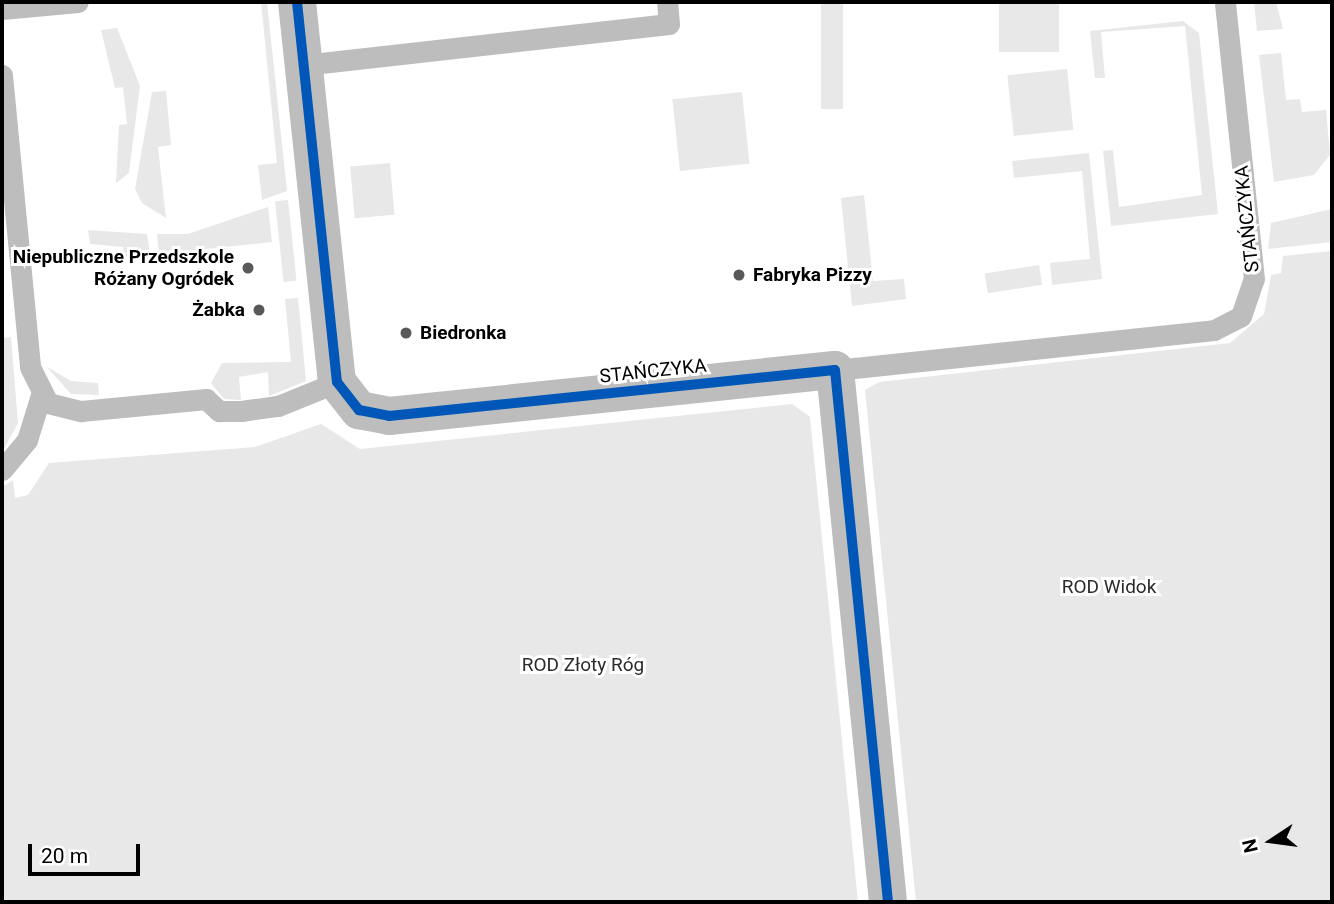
<!DOCTYPE html>
<html>
<head>
<meta charset="utf-8">
<style>
	body { margin:0 }
	#map { position:relative; width:1334px; height:904px; overflow:hidden; background:#fff; font-family:Roboto,sans-serif }
	div>[style] { position:absolute }
	.green>* { inset:0; background:#e8e8e8; transform-origin:0 0 }
	.service>* { height:21px; margin:-10.5px; padding:0 10.5px; transform-origin:10.5px; border-radius:10.5px; background:#bdbdbd }
	.minor>* { height:38px; margin:-19px; padding:0 19px; transform-origin:19px; border-radius:19px; background:#bdbdbd }
	.cycleway>* { height:10px; margin:-5px; padding:0 5px; transform-origin:5px; border-radius:5px; background:#0057b8 }
	.dots>* { width:19px; height:19px; translate:-50% -50%; box-sizing:border-box; border:4px solid #fff; border-radius:50% }
	span { translate:-50% -50%; white-space:nowrap; text-align:center; line-height:1.15; -webkit-text-stroke:6px #fff; paint-order:stroke }
	.street-label { font-size:19px; color:#000 }
	.poi-label { font-size:19px; color:#000; font-weight:700 }
	.right { translate:-100% -50%; text-align:right }
	.left { translate:0 -50%; text-align:left }
	.park-label { font-size:19px; color:#2c2c2c }
	.frame { position:absolute; inset:0; border:4px solid #000; pointer-events:none }
	.north { position:absolute; left:1236px; top:806px; width:70px; height:70px; -webkit-text-stroke:5px #fff; paint-order:stroke; rotate:257deg; font-size:19px; font-weight:700; line-height:28px; text-align:center; color:#000 }
	.north::after { content:''; display:block; margin:auto; width:24px; height:32px; background:#000; clip-path:polygon(50% 0,100% 100%,50% 72%,0 100%) }
	.scale { position:absolute; left:28px; top:844px; width:112px; height:32px; box-sizing:border-box; border:4px solid #000; border-top:0; padding-left:9px; font-size:21px; line-height:24px; white-space:nowrap; color:#000; -webkit-text-stroke:5px #fff; paint-order:stroke }
</style>
</head>
<body>
<div id="map">
	<div class="green">
		<div style="clip-path:polygon(261px 2px,267px 2px,287px 191px,262px 200px,258px 165px,277px 163px)"></div>
		<div style="left:821px;top:2px;width:22px;height:107px"></div>
		<div style="left:999px;top:2px;width:60px;height:50px"></div>
		<div style="clip-path:polygon(1254px 2px,1276px 2px,1283px 29px,1257px 31px)"></div>
		<div style="clip-path:polygon(1183px 21px,1199px 33px,1218px 214px,1111px 226px,1103px 151px,1113px 150px,1119px 207px,1202px 195px,1185px 26px,1101px 32px,1105px 78px,1095px 78px,1090px 31px)"></div>
		<div style="clip-path:polygon(117px 28px,140px 86px,129px 173px,116px 183px,119px 125px,127px 124px,123px 87px,115px 88px,101px 30px)"></div>
		<div style="clip-path:polygon(1281px 53px,1286px 100px,1300px 99px,1302px 112px,1326px 110px,1330px 155px,1314px 175px,1274px 182px,1259px 55px)"></div>
		<div style="left:1067px;top:69px;width:61px;height:60px;rotate:84deg"></div>
		<div style="clip-path:polygon(166px 91px,171px 145px,158px 147px,166px 218px,142px 203px,135px 189px,152px 92px)"></div>
		<div style="left:742px;top:92px;width:72px;height:70px;rotate:84deg"></div>
		<div style="clip-path:polygon(1089px 153px,1102px 279px,1052px 285px,1050px 263px,1090px 259px,1082px 171px,1014px 178px,1012px 161px)"></div>
		<div style="left:390px;top:163px;width:52px;height:40px;rotate:85deg"></div>
		<div style="clip-path:polygon(864px 195px,873px 281px,904px 279px,906px 299px,852px 306px,841px 198px)"></div>
		<div style="left:288px;top:200px;width:81px;height:13px;rotate:84deg"></div>
		<div style="clip-path:polygon(268px 207px,272px 242px,159px 254px,157px 234px,188px 234px)"></div>
		<div style="clip-path:polygon(1332px 209px,1332px 242px,1268px 249px,1271px 223px)"></div>
		<div style="clip-path:polygon(88px 230px,147px 234px,150px 255px,124px 258px,123px 247px,90px 244px)"></div>
		<div style="clip-path:polygon(1332px 251px,1332px 902px,916px 902px,865px 390px,879px 382px,1230px 343px,1264px 314px,1271px 275px,1281px 273px,1283px 256px)"></div>
		<div style="left:1039px;top:265px;width:20px;height:55px;rotate:81deg"></div>
		<div style="clip-path:polygon(298px 298px,306px 381px,269px 396px,268px 372px,239px 377px,241px 400px,224px 399px,211px 383px,222px 363px,291px 362px,285px 299px)"></div>
		<div style="clip-path:polygon(11px 337px,18px 423px,2px 453px,2px 338px)"></div>
		<div style="clip-path:polygon(47px 367px,71px 381px,98px 383px,99px 395px,71px 394px)"></div>
		<div style="clip-path:polygon(792px 404px,810px 417px,858px 902px,2px 902px,2px 487px,13px 480px,15px 498px,28px 495px,49px 463px,255px 447px,321px 424px,360px 449px)"></div>
	</div>
	<div class="service">
		<div style="left:2px;top:9px;width:76px;rotate:-5.3deg"></div>
		<div style="left:303px;top:65px;width:368px;rotate:-6.4deg"></div>
		<div style="left:669px;top:24px;width:22px;rotate:-95deg"></div>
		<div style="left:2px;top:75px;width:293px;rotate:84.5deg"></div>
		<div style="left:30px;top:367px;width:40px;rotate:63.4deg"></div>
		<div style="left:48px;top:403px;width:34px;rotate:14deg"></div>
		<div style="left:81px;top:411px;width:126px;rotate:-5.5deg"></div>
		<div style="left:206px;top:399px;width:18px;rotate:43deg"></div>
		<div style="left:219px;top:411px;width:22px"></div>
		<div style="left:241px;top:411px;width:37px;rotate:-8deg"></div>
		<div style="left:278px;top:406px;width:64px;rotate:-22.1deg"></div>
		<div style="left:835px;top:370px;width:381px;rotate:-6deg"></div>
		<div style="left:1214px;top:330px;width:30px;rotate:-27deg"></div>
		<div style="left:1241px;top:316px;width:39px;rotate:-71deg"></div>
		<div style="left:1254px;top:279px;width:279px;rotate:-96deg"></div>
		<div style="left:2px;top:470px;width:39px;rotate:-50deg"></div>
		<div style="left:27px;top:440px;width:47px;rotate:-72.7deg"></div>
	</div>
	<div class="minor">
		<div style="left:297px;top:2px;width:382px;rotate:84deg"></div>
		<div style="left:337px;top:382px;width:36px;rotate:52deg"></div>
		<div style="left:359px;top:410px;width:31px;rotate:11deg"></div>
		<div style="left:389px;top:416px;width:448px;rotate:-5.9deg"></div>
		<div style="left:835px;top:370px;width:535px;rotate:84.31deg"></div>
	</div>
	<div class="cycleway">
		<div style="left:297px;top:2px;width:382px;rotate:84deg"></div>
		<div style="left:337px;top:382px;width:36px;rotate:52deg"></div>
		<div style="left:359px;top:410px;width:31px;rotate:11deg"></div>
		<div style="left:389px;top:416px;width:448px;rotate:-5.9deg"></div>
		<div style="left:835px;top:370px;width:535px;rotate:84.31deg"></div>
	</div>
	<div class="dots">
		<div style="left:248px;top:268px;background:#595959"></div>
		<div style="left:739px;top:275px;background:#595959"></div>
		<div style="left:259px;top:310px;background:#595959"></div>
		<div style="left:406px;top:333px;background:#595959"></div>
	</div>
	<div class="street-label">
		<span style="left:1247px;top:219px;rotate:-96deg">STAŃCZYKA</span>
		<span style="left:653px;top:371px;rotate:-6deg">STAŃCZYKA</span>
	</div>
	<div class="poi-label">
		<span class="right" style="left:234px;top:268px">Niepubliczne Przedszkole<br>Różany Ogródek</span>
		<span class="left" style="left:753px;top:275px">Fabryka Pizzy</span>
		<span class="right" style="left:245px;top:310px">Żabka</span>
		<span class="left" style="left:420px;top:333px">Biedronka</span>
	</div>
	<div class="park-label">
		<span style="left:1109px;top:587px">ROD Widok</span>
		<span style="left:583px;top:665px">ROD Złoty Róg</span>
	</div>
	<div class="frame"></div>
	<div class="north">N</div>
	<div class="scale">20 m</div>
</div>
</body>
</html>
